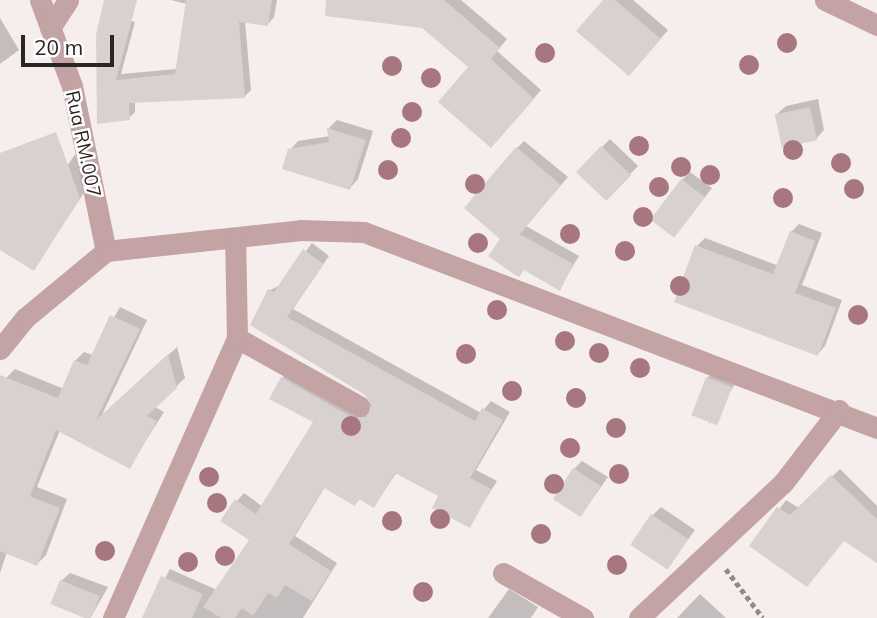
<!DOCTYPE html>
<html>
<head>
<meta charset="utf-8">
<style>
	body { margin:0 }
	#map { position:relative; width:877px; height:618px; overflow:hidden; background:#f6eded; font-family:Mulish,sans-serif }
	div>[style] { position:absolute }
	.shadow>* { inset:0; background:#0003; transform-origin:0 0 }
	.building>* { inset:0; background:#d9d0d0; transform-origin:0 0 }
	.path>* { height:4.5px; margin-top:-2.25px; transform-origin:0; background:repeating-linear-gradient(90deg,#918b8b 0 5px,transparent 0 8.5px) }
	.street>* { height:21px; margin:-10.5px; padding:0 10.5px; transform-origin:10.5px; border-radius:10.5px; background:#c3a3a4 }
	.trees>* { width:20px; height:20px; margin:-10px; border-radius:50%; background:#a8767e }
	span { translate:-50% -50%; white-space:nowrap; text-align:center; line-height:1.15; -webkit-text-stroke:5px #fefcfc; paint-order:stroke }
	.street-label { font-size:19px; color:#292626 }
	.scale { position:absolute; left:21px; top:35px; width:93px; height:32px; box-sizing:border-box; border:4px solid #292626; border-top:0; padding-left:9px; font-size:21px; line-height:24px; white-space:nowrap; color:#292626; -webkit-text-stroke:5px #fefcfc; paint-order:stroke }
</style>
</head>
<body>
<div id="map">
	<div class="shadow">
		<div style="clip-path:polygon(171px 0,277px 0,274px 17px,268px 24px,245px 21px,251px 90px,245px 96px,135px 101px,135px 112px,129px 118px,98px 122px,107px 15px,135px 22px,121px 74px,177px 69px,187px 4px)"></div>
		<div style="clip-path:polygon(364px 0,461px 0,507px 39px,497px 51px,541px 90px,499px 138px,470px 67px,423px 26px)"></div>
		<div style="clip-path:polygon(605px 0,633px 0,668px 30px,637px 66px)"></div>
		<div style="clip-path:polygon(0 18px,19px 50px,0 64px)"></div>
		<div style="clip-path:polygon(818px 99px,824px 130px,816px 139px,777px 114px,786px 106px)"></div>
		<div style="clip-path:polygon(337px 120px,373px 131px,358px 179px,350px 188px,290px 150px,298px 141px,330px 136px,329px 128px)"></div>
		<div style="left:610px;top:139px;width:39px;height:45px;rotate:44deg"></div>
		<div style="clip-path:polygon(524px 141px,568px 177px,526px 226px,579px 256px,559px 289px,503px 239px,517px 148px)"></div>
		<div style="clip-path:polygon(75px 154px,87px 188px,34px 269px,10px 254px)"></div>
		<div style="clip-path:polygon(690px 172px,712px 188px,682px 227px,682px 180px)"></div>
		<div style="clip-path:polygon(799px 224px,822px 233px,802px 285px,842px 300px,825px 346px,818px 354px,697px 246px,705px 238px,779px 266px,791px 232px)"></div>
		<div style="clip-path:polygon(312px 243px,329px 256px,293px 309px,481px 413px,491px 401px,510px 412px,476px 470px,497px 481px,469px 526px,441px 496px,397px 472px,374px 506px,361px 498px,355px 504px,325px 487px,295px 536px,337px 563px,303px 618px,144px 618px,170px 569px,217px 590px,252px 540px,237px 501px,244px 493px,263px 507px,316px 422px,282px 378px,290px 371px,361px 411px,372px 411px,367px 394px,252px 324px,270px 290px,281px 285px)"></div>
		<div style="clip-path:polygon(120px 307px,147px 320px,101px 417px,177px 347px,185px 378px,155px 407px,164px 412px,129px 467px,60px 430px,37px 487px,67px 499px,46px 555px,37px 564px,7px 552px,0 573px,0 392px,6px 378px,15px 369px,64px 389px,75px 361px,84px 352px,93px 355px)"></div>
		<div style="clip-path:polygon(716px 369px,739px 378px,709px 424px,707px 378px)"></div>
		<div style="clip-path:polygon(582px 461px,608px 477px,581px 515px,574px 469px)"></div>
		<div style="clip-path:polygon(840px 469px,877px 506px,877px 563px,845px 539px,752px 546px,786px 500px,799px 508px)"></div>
		<div style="clip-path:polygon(661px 507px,695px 530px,667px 568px,653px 515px)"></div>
		<div style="clip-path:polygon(70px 573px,108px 587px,91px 617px,61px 581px)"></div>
		<div style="clip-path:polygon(509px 589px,538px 607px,531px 618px,488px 618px)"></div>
		<div style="clip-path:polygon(700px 594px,726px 618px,677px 618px)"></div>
	</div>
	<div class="building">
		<div style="clip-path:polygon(104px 0,137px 0,116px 80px,175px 74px,186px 0,272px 0,268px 26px,239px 22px,245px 98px,129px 103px,130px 120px,97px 124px,96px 35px)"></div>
		<div style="clip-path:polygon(326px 0,444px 0,500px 48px,491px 59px,534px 99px,491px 148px,438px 102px,468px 67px,422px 28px,325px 16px)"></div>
		<div style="clip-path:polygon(603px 0,615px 0,661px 39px,629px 76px,576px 31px)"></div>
		<div style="left:810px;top:107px;width:34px;height:36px;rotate:78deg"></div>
		<div style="clip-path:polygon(327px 128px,366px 140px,350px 190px,282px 169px,288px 149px,329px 142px)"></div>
		<div style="clip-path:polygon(56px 132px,80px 198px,34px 271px,0 250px,0 153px)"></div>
		<div style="left:601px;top:146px;width:42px;height:36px;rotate:44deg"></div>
		<div style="clip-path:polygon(516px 147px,561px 185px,520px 234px,573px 264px,560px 291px,524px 270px,519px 277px,515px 275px,488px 256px,500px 239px,464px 208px)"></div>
		<div style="left:681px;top:179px;width:30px;height:51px;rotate:37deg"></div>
		<div style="clip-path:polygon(790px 231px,815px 241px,795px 293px,836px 308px,818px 356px,674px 302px,695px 245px,773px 274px)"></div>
		<div style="clip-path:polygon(303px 249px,323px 264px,287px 317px,475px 421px,482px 408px,503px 420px,470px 478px,491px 489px,470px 528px,432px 508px,438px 496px,395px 473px,374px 508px,359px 499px,355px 506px,324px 488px,289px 544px,331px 571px,312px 601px,285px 585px,277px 598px,268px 593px,253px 616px,242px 608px,235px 618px,221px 618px,203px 607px,249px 540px,220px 521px,235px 499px,256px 514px,313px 422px,269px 399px,281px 377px,353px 418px,366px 417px,372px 406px,365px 395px,250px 325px,268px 289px,274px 292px)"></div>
		<div style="clip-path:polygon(110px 315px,140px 329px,96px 420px,168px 354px,177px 388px,147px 416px,157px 421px,130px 469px,56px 430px,30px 496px,60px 508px,37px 566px,0 551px,0 375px,58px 398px,74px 360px,87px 365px)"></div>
		<div style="left:706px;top:377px;width:28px;height:41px;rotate:21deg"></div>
		<div style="left:573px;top:468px;width:33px;height:37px;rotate:33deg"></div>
		<div style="clip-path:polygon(831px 475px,877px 519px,877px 563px,844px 541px,807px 587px,749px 546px,777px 507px,790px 515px)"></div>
		<div style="left:651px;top:514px;width:45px;height:37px;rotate:34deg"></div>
		<div style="clip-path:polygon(161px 576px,203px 594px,192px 618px,142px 618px)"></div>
		<div style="left:60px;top:580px;width:43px;height:26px;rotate:22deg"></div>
	</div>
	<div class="path">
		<div style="left:726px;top:569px;width:61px;rotate:52.9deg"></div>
	</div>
	<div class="street">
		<div style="left:40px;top:0;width:92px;rotate:69.6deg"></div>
		<div style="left:72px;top:86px;width:168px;rotate:78.4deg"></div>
		<div style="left:825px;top:0;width:58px;rotate:25.7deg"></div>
		<div style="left:50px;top:28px;width:33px;rotate:-57deg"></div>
		<div style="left:237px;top:338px;width:140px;rotate:29.1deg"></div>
		<div style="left:0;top:349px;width:40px;rotate:-51deg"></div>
		<div style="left:25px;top:318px;width:105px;rotate:-39.6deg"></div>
		<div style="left:106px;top:251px;width:196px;rotate:-6.1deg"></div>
		<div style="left:301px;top:230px;width:63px;rotate:1.8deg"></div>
		<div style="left:364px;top:232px;width:549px;rotate:20.91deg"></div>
		<div style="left:503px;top:573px;width:92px;rotate:29.4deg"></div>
		<div style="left:113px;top:618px;width:306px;rotate:-66.1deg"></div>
		<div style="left:237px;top:338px;width:100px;rotate:-91.1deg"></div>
		<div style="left:639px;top:618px;width:197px;rotate:-43.2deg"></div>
		<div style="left:783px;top:483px;width:92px;rotate:-52.5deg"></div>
	</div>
	<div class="trees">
		<div style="left:787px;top:43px"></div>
		<div style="left:545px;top:53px"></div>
		<div style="left:749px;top:65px"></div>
		<div style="left:392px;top:66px"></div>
		<div style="left:431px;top:78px"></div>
		<div style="left:412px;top:112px"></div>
		<div style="left:401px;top:138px"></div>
		<div style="left:639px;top:146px"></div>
		<div style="left:793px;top:150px"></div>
		<div style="left:841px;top:163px"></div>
		<div style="left:681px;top:167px"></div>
		<div style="left:388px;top:170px"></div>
		<div style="left:710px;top:175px"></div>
		<div style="left:475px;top:184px"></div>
		<div style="left:659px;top:187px"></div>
		<div style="left:854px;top:189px"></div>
		<div style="left:783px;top:198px"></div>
		<div style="left:643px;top:217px"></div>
		<div style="left:570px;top:234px"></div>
		<div style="left:478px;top:243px"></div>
		<div style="left:625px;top:251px"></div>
		<div style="left:680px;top:286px"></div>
		<div style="left:497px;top:310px"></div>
		<div style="left:858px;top:315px"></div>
		<div style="left:565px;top:341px"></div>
		<div style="left:599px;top:353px"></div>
		<div style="left:466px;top:354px"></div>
		<div style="left:640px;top:368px"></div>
		<div style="left:512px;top:391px"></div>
		<div style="left:576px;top:398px"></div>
		<div style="left:351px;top:426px"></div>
		<div style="left:616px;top:428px"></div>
		<div style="left:570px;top:448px"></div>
		<div style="left:619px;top:474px"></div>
		<div style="left:209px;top:477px"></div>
		<div style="left:554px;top:484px"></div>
		<div style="left:217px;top:503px"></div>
		<div style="left:440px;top:519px"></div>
		<div style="left:392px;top:521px"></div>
		<div style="left:541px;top:534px"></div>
		<div style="left:105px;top:551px"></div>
		<div style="left:225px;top:556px"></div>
		<div style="left:188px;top:562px"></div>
		<div style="left:617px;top:565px"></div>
		<div style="left:423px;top:592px"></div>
	</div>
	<div class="street-label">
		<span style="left:83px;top:144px;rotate:78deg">Rua RM.007</span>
	</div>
	<div class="scale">20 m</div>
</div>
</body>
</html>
